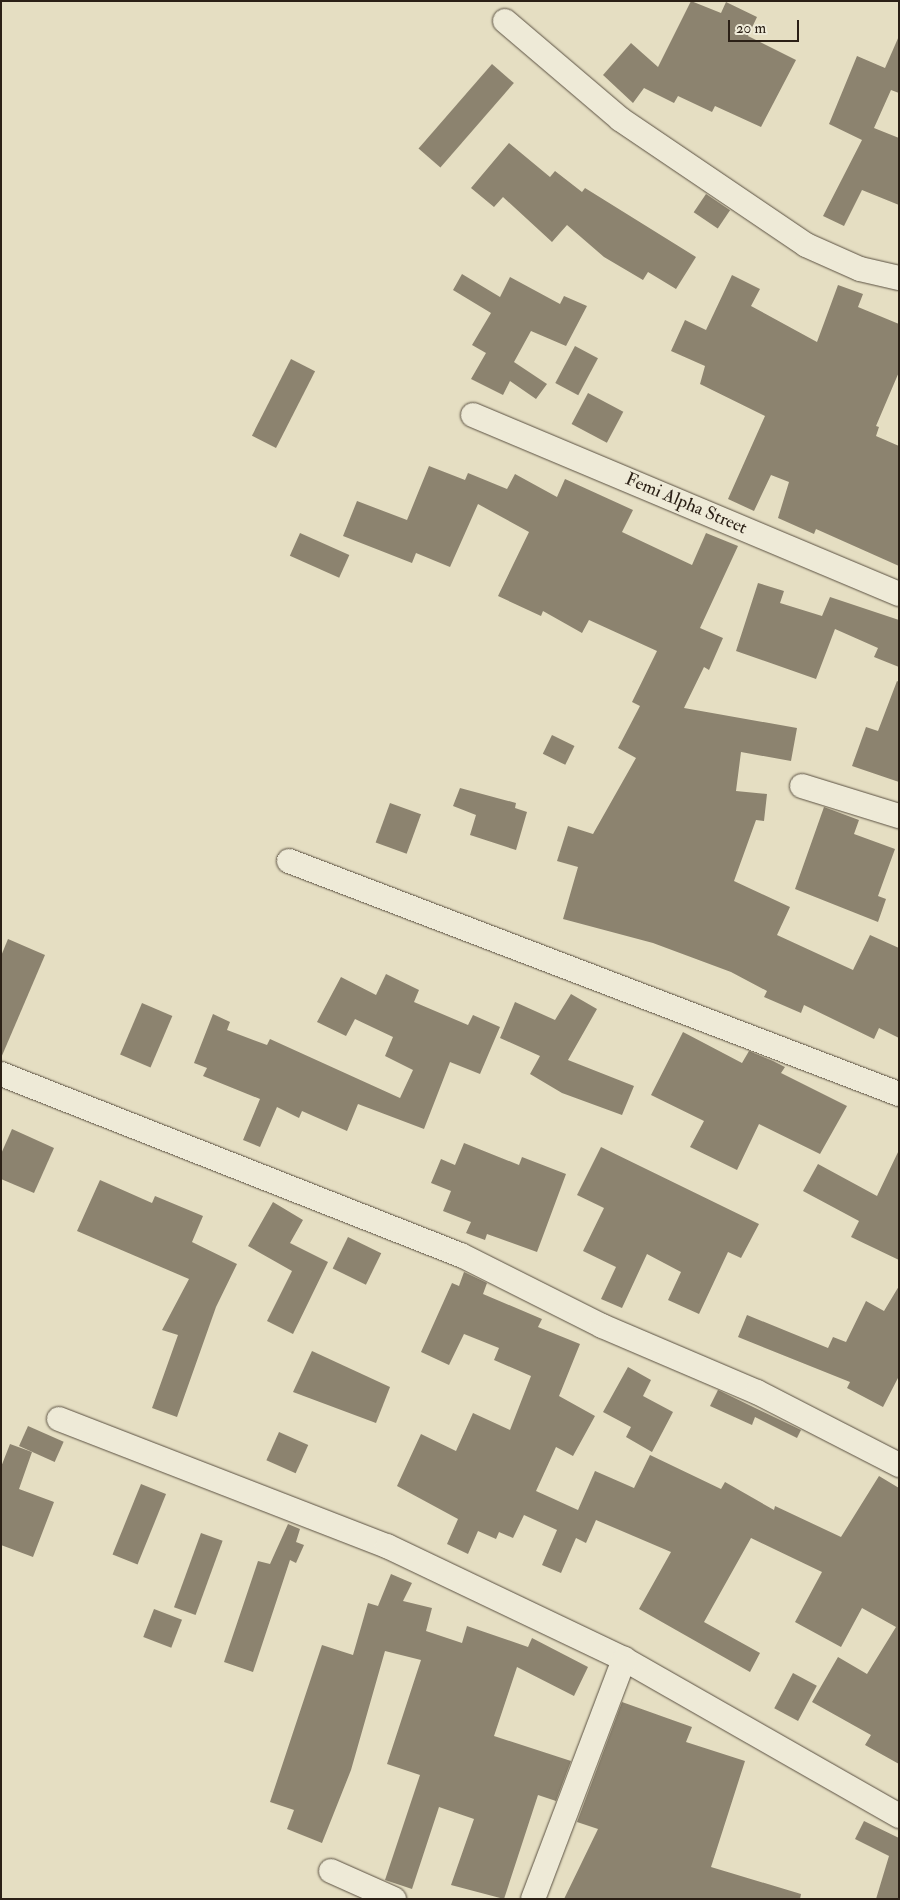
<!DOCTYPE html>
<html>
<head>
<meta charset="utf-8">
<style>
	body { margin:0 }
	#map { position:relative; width:900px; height:1900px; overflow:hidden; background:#e5dec2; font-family:"IM FELL Double Pica",serif }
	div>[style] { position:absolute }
	.building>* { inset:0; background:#8c836f; transform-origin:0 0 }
	.roads { filter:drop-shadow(0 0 1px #5a5041) drop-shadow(0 0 1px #5a5041) }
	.minor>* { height:24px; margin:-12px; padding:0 12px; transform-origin:12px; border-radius:12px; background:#eeead7 }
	span { translate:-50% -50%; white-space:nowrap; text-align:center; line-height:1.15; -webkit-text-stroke:4px #eeead7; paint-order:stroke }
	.street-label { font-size:18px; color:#2b2016 }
	.frame { position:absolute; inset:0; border:2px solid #2b2016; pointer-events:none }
	.scale { position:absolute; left:728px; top:20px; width:71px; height:22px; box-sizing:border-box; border:2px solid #2b2016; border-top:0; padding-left:6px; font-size:15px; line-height:18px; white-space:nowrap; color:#2b2016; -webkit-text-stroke:4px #eeead7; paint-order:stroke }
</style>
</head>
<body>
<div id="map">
	<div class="building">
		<div style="clip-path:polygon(691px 1px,721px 13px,726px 2px,757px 17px,748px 36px,796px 60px,761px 127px,715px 106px,712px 112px,678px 96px,674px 103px,644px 88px,633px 103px,603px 75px,631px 43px,658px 67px)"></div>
		<div style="clip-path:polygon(899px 36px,899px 93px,891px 90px,874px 128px,899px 138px,899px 205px,862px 190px,844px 226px,823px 216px,862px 140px,829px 124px,857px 56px,885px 68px)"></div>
		<div style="left:492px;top:64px;width:29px;height:112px;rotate:41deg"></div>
		<div style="clip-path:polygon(509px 143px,550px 177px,555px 171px,582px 192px,585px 188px,696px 257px,676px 289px,648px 272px,643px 280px,604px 257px,567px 225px,552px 242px,503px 197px,494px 207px,471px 188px)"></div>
		<div style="left:706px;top:194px;width:29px;height:22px;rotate:34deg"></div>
		<div style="clip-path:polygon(462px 274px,500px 297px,510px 277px,560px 304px,564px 296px,587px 306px,566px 346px,531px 331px,514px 362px,547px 384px,536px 399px,510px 381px,503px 395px,471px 379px,486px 353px,472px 345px,491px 313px,453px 290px)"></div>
		<div style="clip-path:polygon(732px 275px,760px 289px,751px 306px,817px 342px,838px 285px,863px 294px,858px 307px,899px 324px,899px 372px,876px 426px,879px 427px,876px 436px,899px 446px,899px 566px,816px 529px,814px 534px,778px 518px,789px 482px,771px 475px,754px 511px,728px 499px,765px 416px,700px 384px,705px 366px,671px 351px,685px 320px,706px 330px)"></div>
		<div style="left:575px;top:346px;width:26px;height:42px;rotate:28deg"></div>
		<div style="left:291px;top:359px;width:27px;height:86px;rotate:27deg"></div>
		<div style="left:588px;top:393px;width:40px;height:35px;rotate:28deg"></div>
		<div style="clip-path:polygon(429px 466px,465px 480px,468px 473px,507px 489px,515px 474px,557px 497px,565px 479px,633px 510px,622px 532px,692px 565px,706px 533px,738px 546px,700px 628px,723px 638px,709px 670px,704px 667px,684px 708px,797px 728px,791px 761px,741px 752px,736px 791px,767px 794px,764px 821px,756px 820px,734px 881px,790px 907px,777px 935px,853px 970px,870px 935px,899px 948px,899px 1038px,879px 1028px,874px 1039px,804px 1005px,801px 1013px,764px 997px,767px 991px,731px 972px,653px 943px,563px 919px,578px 867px,557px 861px,568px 826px,593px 834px,636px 758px,618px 748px,640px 706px,632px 702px,657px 651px,589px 620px,582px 633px,543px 611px,541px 616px,498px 596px,529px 532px,478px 504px,450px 567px,416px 553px,412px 563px,343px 536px,357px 501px,407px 520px)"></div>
		<div style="left:300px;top:533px;width:54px;height:25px;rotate:24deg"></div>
		<div style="clip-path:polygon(758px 583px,784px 591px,780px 603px,822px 616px,830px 597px,899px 620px,899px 667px,874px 657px,878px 648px,835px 629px,816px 679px,736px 651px)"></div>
		<div style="clip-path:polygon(897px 681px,899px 682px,899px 782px,852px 766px,866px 727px,878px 731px)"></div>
		<div style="left:552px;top:735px;width:25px;height:21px;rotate:26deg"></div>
		<div style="clip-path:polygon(460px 788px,516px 803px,515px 808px,527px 812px,516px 850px,470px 835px,476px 815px,453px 806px)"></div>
		<div style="left:390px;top:803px;width:33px;height:42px;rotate:20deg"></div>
		<div style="clip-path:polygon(824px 807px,859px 820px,854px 834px,895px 849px,878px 896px,886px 899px,878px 922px,795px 889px)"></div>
		<div style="clip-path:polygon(8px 939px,45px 955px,1px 1058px,1px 956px)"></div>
		<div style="clip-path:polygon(386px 974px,419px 990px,414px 1002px,468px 1025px,473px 1015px,500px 1027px,480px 1074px,450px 1062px,424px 1129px,358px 1104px,347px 1131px,302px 1111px,299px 1118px,277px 1107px,260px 1147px,243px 1140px,260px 1099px,203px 1076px,207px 1068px,194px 1063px,213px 1014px,230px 1022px,227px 1030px,267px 1045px,270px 1039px,400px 1098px,413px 1070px,385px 1056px,393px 1037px,355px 1019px,346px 1036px,317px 1022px,341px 977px,376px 995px)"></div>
		<div style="clip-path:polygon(571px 994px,597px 1009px,568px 1060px,634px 1086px,622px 1115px,562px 1093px,530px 1074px,540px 1056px,500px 1038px,515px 1002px,555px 1020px)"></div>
		<div style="left:142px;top:1003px;width:33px;height:56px;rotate:23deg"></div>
		<div style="clip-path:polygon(683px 1032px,742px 1063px,749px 1051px,773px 1061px,785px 1067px,781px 1073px,847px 1106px,820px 1154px,759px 1124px,737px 1170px,690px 1147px,704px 1121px,651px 1095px)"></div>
		<div style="clip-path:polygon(12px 1129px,54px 1148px,34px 1193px,1px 1179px,1px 1154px)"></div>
		<div style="clip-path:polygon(464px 1143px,519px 1165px,522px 1157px,566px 1174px,537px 1252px,487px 1234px,485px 1240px,466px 1233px,471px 1222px,443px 1211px,451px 1191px,431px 1183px,441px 1159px,455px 1165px)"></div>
		<div style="clip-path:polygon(601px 1147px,759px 1224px,741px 1258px,728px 1252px,699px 1314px,668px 1300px,681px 1272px,647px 1254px,622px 1308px,601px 1299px,616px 1267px,583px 1251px,604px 1208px,577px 1195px)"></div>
		<div style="clip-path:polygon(899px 1150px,899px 1260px,851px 1237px,859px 1221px,803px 1191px,818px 1164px,877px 1196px)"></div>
		<div style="clip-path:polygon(100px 1180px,152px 1203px,155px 1196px,203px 1216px,192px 1242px,237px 1264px,216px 1307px,177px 1417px,152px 1408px,178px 1335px,162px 1330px,189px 1279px,77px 1231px)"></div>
		<div style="clip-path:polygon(273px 1202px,303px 1220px,290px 1243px,328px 1262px,293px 1334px,267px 1321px,292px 1271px,248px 1246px)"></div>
		<div style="left:348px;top:1237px;width:37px;height:35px;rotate:26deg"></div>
		<div style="clip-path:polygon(464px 1272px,487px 1283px,483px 1294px,542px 1319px,538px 1327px,580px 1344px,559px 1396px,595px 1416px,573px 1456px,556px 1447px,536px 1491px,578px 1510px,595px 1471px,634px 1488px,650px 1455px,721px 1489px,725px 1482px,774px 1510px,775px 1506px,841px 1537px,879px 1476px,899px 1488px,899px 1764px,865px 1745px,871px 1735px,812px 1702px,838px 1657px,867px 1674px,896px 1627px,862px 1608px,841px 1647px,795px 1622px,822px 1572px,751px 1538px,704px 1622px,760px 1653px,750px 1672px,639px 1609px,671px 1552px,596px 1520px,586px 1543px,576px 1538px,561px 1573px,542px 1565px,557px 1530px,524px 1515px,513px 1538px,499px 1532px,496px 1539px,478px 1531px,468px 1554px,447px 1544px,458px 1519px,397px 1486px,421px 1434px,456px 1451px,473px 1413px,510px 1430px,531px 1376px,494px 1360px,499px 1348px,464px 1334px,449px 1365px,421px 1352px,452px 1283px,459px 1286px)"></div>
		<div style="clip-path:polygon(899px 1286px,899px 1376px,883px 1407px,847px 1388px,850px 1382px,738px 1337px,747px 1315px,828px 1348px,833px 1337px,846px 1342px,866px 1301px,884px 1311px)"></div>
		<div style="clip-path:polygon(312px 1351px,390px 1387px,376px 1423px,293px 1392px)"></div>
		<div style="clip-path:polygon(628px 1367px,651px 1380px,643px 1396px,673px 1412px,652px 1452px,626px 1437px,631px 1427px,603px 1412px)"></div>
		<div style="clip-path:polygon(718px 1390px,801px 1430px,797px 1438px,755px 1417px,752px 1425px,710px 1406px)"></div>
		<div style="left:28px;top:1426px;width:39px;height:22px;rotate:24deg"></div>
		<div style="left:279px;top:1432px;width:32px;height:31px;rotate:24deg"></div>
		<div style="clip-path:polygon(10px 1444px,32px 1452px,19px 1489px,54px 1502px,33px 1557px,1px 1545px,1px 1467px)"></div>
		<div style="left:141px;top:1484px;width:27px;height:76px;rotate:22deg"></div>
		<div style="clip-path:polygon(288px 1524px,300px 1529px,296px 1542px,304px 1545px,296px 1563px,290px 1560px,253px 1672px,224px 1662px,258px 1561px,270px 1564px)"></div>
		<div style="left:201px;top:1533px;width:23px;height:79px;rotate:20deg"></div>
		<div style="clip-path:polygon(391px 1574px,412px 1583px,403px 1601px,432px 1608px,426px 1631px,462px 1643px,467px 1626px,528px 1647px,532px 1638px,588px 1667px,574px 1696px,517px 1667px,494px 1736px,571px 1761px,556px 1801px,538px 1795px,504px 1899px,451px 1885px,474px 1819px,439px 1807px,412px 1889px,385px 1880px,420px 1775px,387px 1764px,421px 1660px,385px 1651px,351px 1770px,322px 1843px,287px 1829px,294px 1810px,270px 1802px,322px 1645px,353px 1655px,368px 1603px,378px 1606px)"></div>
		<div style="left:154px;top:1609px;width:30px;height:30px;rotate:21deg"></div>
		<div style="left:793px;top:1673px;width:27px;height:40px;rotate:28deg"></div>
		<div style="clip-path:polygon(622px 1702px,692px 1727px,686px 1742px,745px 1761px,711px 1867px,801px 1894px,800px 1899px,564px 1899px,598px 1829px,577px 1822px)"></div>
		<div style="clip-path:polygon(864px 1821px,899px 1838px,899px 1899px,876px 1899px,889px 1856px,855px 1839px)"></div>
	</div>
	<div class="roads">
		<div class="minor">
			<div style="left:505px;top:21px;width:151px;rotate:40.4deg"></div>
			<div style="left:620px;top:119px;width:225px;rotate:34.1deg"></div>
			<div style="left:806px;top:245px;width:59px;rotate:24deg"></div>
			<div style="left:860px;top:269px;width:40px;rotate:13deg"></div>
			<div style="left:473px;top:415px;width:462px;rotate:22.8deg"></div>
			<div style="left:802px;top:786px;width:102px;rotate:17.2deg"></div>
			<div style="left:289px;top:861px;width:653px;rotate:20.91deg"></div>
			<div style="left:1px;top:1074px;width:494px;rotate:21.5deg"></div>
			<div style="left:461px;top:1255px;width:158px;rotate:26.7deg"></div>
			<div style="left:602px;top:1326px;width:168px;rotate:23.1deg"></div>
			<div style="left:757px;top:1392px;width:160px;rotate:27.2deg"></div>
			<div style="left:59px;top:1419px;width:352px;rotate:21.2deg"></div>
			<div style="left:387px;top:1546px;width:263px;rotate:25.5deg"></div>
			<div style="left:624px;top:1659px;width:317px;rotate:29.7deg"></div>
			<div style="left:331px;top:1871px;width:69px;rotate:24deg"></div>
			<div style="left:533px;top:1899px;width:257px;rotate:-69.2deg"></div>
		</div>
	</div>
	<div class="street-label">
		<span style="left:686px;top:504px;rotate:23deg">Femi Alpha Street</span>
	</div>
	<div class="frame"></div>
	<div class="scale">20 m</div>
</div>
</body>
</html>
